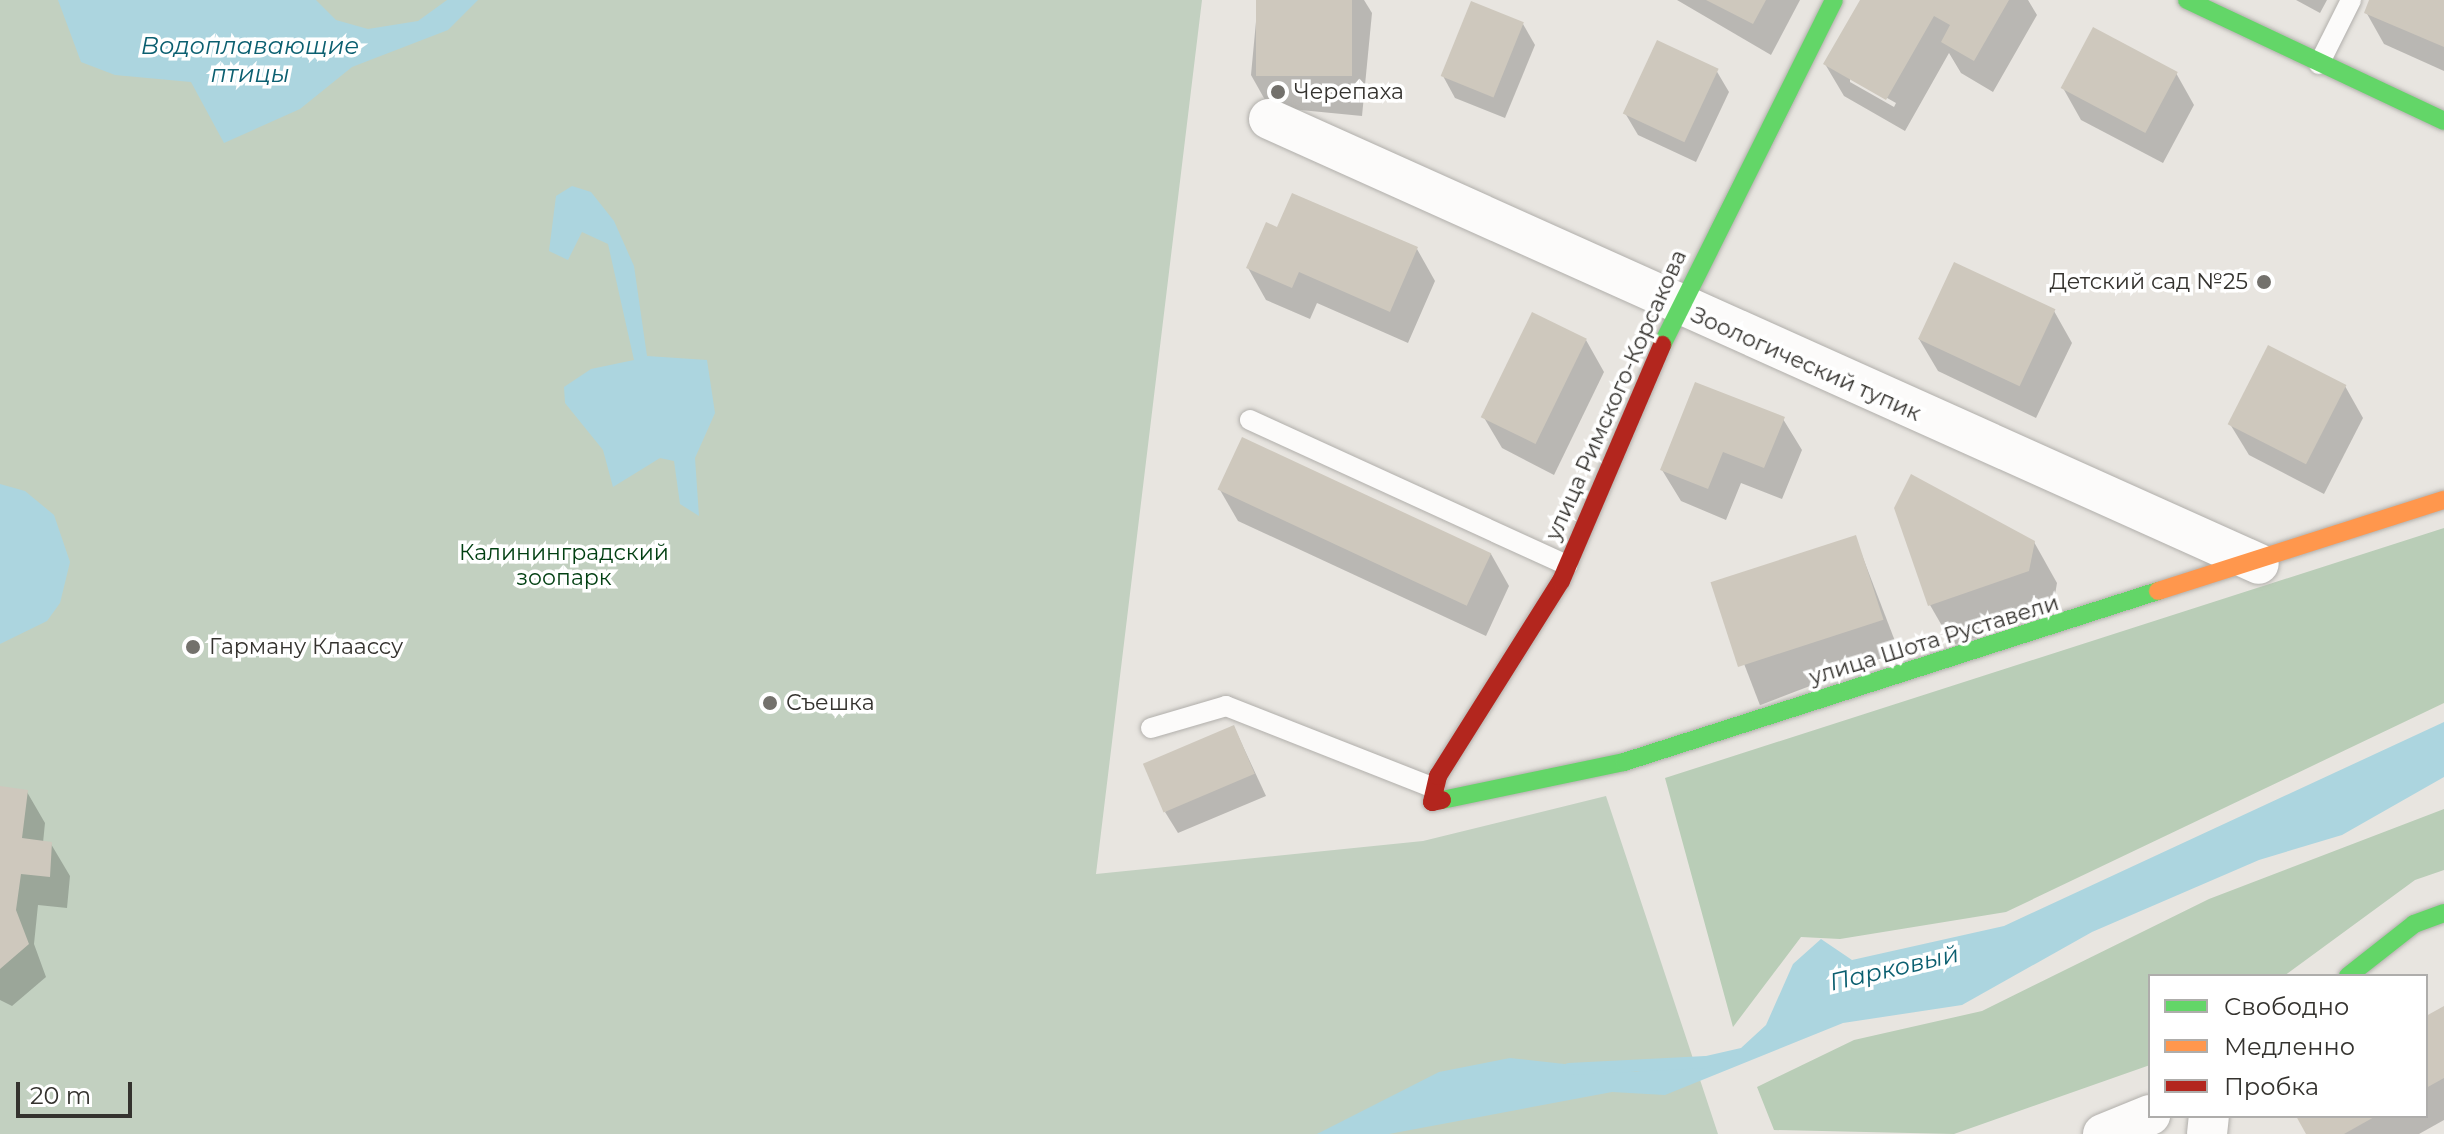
<!DOCTYPE html>
<html>
<head>
<meta charset="utf-8">
<style>
	body { margin:0 }
	#map { position:relative; width:2444px; height:1134px; overflow:hidden; background:#e8e5e0; font-family:Montserrat,sans-serif }
	div>[style] { position:absolute }
	.green>* { inset:0; background:#c2d0c0 }
	.forest>* { inset:0; background:#b9cdb7 }
	.water>* { inset:0; background:#acd5df }
	.shadow>* { inset:0; background:#0003; transform-origin:0 0 }
	.stream>* { height:12px; margin:-6px; padding:0 6px; transform-origin:6px; border-radius:6px; background:#acd5df }
	.building>* { inset:0; background:#cec8bd; transform-origin:0 0 }
	.roads { filter:drop-shadow(0 0 2px #b1afab) drop-shadow(0 0 2px #b1afab) }
	.lane>* { height:20px; margin:-10px; padding:0 10px; transform-origin:10px; border-radius:10px; background:#fcfbfa }
	.street>* { height:40px; margin:-20px; padding:0 20px; transform-origin:20px; border-radius:20px; background:#fcfbfa }
	.fast>* { height:18px; margin:-9px; padding:0 9px; transform-origin:9px; border-radius:9px; background:#63d668 }
	.slow>* { height:18px; margin:-9px; padding:0 9px; transform-origin:9px; border-radius:9px; background:#ff974d }
	.jam>* { height:18px; margin:-9px; padding:0 9px; transform-origin:9px; border-radius:9px; background:#b3261e }
	.dots>* { width:22px; height:22px; translate:-50% -50%; box-sizing:border-box; border:4px solid #fff; border-radius:50% }
	span { translate:-50% -50%; white-space:nowrap; text-align:center; line-height:1.15; -webkit-text-stroke:7px #fff; paint-order:stroke }
	.poi-label { font-size:22px; color:#34322e }
	.left { translate:0 -50%; text-align:left }
	.right { translate:-100% -50%; text-align:right }
	.street-label { font-size:22px; color:#34322e }
	.park-label { font-size:22px; color:#003f11 }
	.water-label { font-size:24px; color:#0b5f70; font-style:italic }
	.legend { position:absolute; left:2148px; top:974px; width:280px; height:144px; box-sizing:border-box; background:#fff; border:2px solid #aeadab; margin:0; padding:10px 14px; list-style:none; font-size:24px; color:#34322e }
	.legend li { display:flex; align-items:center; gap:16px; height:40px }
	.legend b { width:40px; border:2px solid #aeadab }
	.scale { position:absolute; left:16px; top:1082px; width:116px; height:36px; box-sizing:border-box; border:4px solid #34322e; border-top:0; padding-left:10px; font-size:24px; line-height:28px; white-space:nowrap; color:#34322e; -webkit-text-stroke:6px #fff; paint-order:stroke }
</style>
</head>
<body>
<div id="map">
	<div class="green">
		<div style="clip-path:polygon(0 0,1202px 0,1096px 874px,1423px 841px,1606px 796px,1718px 1134px,0 1134px)"></div>
	</div>
	<div class="forest">
		<div style="clip-path:polygon(2444px 528px,2444px 703px,2006px 912px,1840px 939px,1801px 937px,1733px 1027px,1665px 778px)"></div>
		<div style="clip-path:polygon(2444px 809px,2444px 870px,2415px 880px,2284px 976px,2150px 976px,2150px 1065px,1954px 1134px,1774px 1130px,1757px 1087px,1854px 1040px,1982px 1011px,2209px 899px)"></div>
	</div>
	<div class="water">
		<div style="clip-path:polygon(58px 0,316px 0,336px 20px,368px 29px,418px 21px,447px 0,478px 0,448px 30px,352px 67px,300px 109px,224px 143px,191px 82px,115px 75px,81px 62px)"></div>
		<div style="clip-path:polygon(572px 186px,591px 192px,614px 221px,634px 266px,647px 356px,707px 360px,715px 413px,695px 458px,699px 516px,680px 504px,674px 461px,660px 458px,613px 487px,603px 450px,565px 403px,564px 387px,591px 369px,634px 360px,608px 244px,582px 232px,568px 260px,549px 251px,556px 196px)"></div>
		<div style="clip-path:polygon(0 484px,25px 491px,54px 515px,70px 562px,60px 603px,47px 621px,0 644px)"></div>
		<div style="clip-path:polygon(2444px 722px,2444px 777px,2342px 835px,2259px 860px,2092px 932px,1962px 1005px,1843px 1023px,1665px 1095px,1612px 1092px,1389px 1134px,1317px 1134px,1439px 1072px,1510px 1058px,1636px 1072px,1741px 1048px,1766px 1025px,1793px 964px,1821px 939px,1852px 960px,2004px 926px)"></div>
	</div>
	<div class="shadow">
		<div style="clip-path:polygon(1258px 0,1364px 0,1372px 13px,1362px 116px,1269px 107px,1251px 75px)"></div>
		<div style="clip-path:polygon(1677px 0,1800px 0,1771px 55px)"></div>
		<div style="clip-path:polygon(evenodd,1862px 0,2028px 0,2037px 15px,1993px 92px,1961px 73px,1949px 53px,1905px 131px,1844px 96px,1825px 64px,1862px 0,1850px 77px,1896px 103px,1894px 107px,1850px 82px,1850px 77px)"></div>
		<div style="clip-path:polygon(2296px 0,2327px 0,2320px 13px)"></div>
		<div style="clip-path:polygon(2372px 0,2444px 0,2444px 71px,2384px 44px,2366px 12px)"></div>
		<div style="clip-path:polygon(1523px 24px,1535px 45px,1505px 118px,1455px 98px,1443px 76px)"></div>
		<div style="clip-path:polygon(1716px 70px,1729px 92px,1696px 162px,1638px 135px,1625px 113px)"></div>
		<div style="clip-path:polygon(2176px 73px,2194px 105px,2163px 163px,2081px 120px,2063px 88px)"></div>
		<div style="clip-path:polygon(1279px 229px,1417px 249px,1435px 281px,1408px 343px,1317px 303px,1310px 319px,1266px 300px,1248px 268px)"></div>
		<div style="clip-path:polygon(2054px 311px,2072px 343px,2036px 418px,1938px 371px,1919px 339px)"></div>
		<div style="clip-path:polygon(1586px 340px,1604px 372px,1554px 475px,1502px 448px,1483px 416px)"></div>
		<div style="clip-path:polygon(2345px 386px,2363px 418px,2324px 494px,2249px 455px,2230px 424px)"></div>
		<div style="clip-path:polygon(1783px 419px,1802px 450px,1782px 499px,1741px 483px,1726px 520px,1681px 501px,1662px 470px)"></div>
		<div style="clip-path:polygon(1220px 490px,1491px 554px,1509px 586px,1486px 636px,1238px 521px)"></div>
		<div style="left:1855px;top:537px;width:123px;height:149px;rotate:69deg"></div>
		<div style="clip-path:polygon(2034px 542px,2057px 583px,2052px 612px,1953px 645px,1930px 605px)"></div>
		<div style="clip-path:polygon(1234px 727px,1266px 796px,1178px 833px,1165px 812px)"></div>
		<div style="clip-path:polygon(0 788px,27px 792px,45px 823px,43px 843px,51px 844px,70px 876px,67px 908px,38px 905px,34px 944px,46px 977px,12px 1006px,0 1000px)"></div>
		<div style="clip-path:polygon(2444px 1009px,2444px 1120px,2419px 1134px,2308px 1134px,2298px 1116px,2426px 1116px,2426px 1019px)"></div>
	</div>
	<div class="stream">
		<div style="left:1569px;top:1069px;width:137px;rotate:-2.9deg"></div>
	</div>
	<div class="building">
		<div style="left:1256px;top:0;width:96px;height:76px"></div>
		<div style="clip-path:polygon(1706px 0,1766px 0,1753px 24px)"></div>
		<div style="clip-path:polygon(1860px 0,2009px 0,1974px 61px,1941px 42px,1950px 25px,1934px 16px,1886px 100px,1823px 64px)"></div>
		<div style="clip-path:polygon(2369px 0,2444px 0,2444px 47px,2364px 13px)"></div>
		<div style="left:1471px;top:1px;width:57px;height:81px;rotate:22deg"></div>
		<div style="left:2093px;top:27px;width:96px;height:69px;rotate:28deg"></div>
		<div style="left:1657px;top:40px;width:68px;height:81px;rotate:25deg"></div>
		<div style="clip-path:polygon(1292px 193px,1418px 247px,1390px 312px,1299px 272px,1292px 288px,1246px 268px,1266px 222px,1277px 227px)"></div>
		<div style="left:1954px;top:262px;width:112px;height:85px;rotate:25deg"></div>
		<div style="left:1532px;top:312px;width:61px;height:117px;rotate:26deg"></div>
		<div style="left:2268px;top:345px;width:88px;height:89px;rotate:27deg"></div>
		<div style="clip-path:polygon(1695px 382px,1785px 417px,1764px 468px,1723px 452px,1708px 489px,1660px 470px)"></div>
		<div style="left:1242px;top:437px;width:275px;height:58px;rotate:25deg"></div>
		<div style="clip-path:polygon(1911px 474px,2035px 541px,2029px 571px,1928px 606px,1894px 508px)"></div>
		<div style="left:1856px;top:535px;width:89px;height:153px;rotate:72deg"></div>
		<div style="left:1234px;top:725px;width:53px;height:99px;rotate:67deg"></div>
		<div style="clip-path:polygon(0 786px,28px 790px,22px 838px,52px 842px,50px 877px,21px 874px,16px 910px,29px 944px,0 969px)"></div>
		<div style="clip-path:polygon(2444px 1006px,2444px 1078px,2426px 1088px,2426px 1016px)"></div>
		<div style="clip-path:polygon(2296px 1116px,2376px 1116px,2344px 1134px,2306px 1134px)"></div>
	</div>
	<div class="roads">
		<div class="lane">
			<div style="left:2319px;top:64px;width:72px;rotate:-63.4deg"></div>
			<div style="left:1250px;top:420px;width:349px;rotate:24.6deg"></div>
			<div style="left:1151px;top:728px;width:78px;rotate:-16.3deg"></div>
			<div style="left:1226px;top:706px;width:224px;rotate:21.5deg"></div>
		</div>
		<div class="street">
			<div style="left:1269px;top:119px;width:1085px;rotate:24.2deg"></div>
			<div style="left:2103px;top:1134px;width:51px;rotate:-22deg"></div>
			<div style="left:2207px;top:1134px;width:18px;rotate:-84deg"></div>
		</div>
		<div class="fast">
			<div style="left:2187px;top:0;width:284px;rotate:25.2deg"></div>
			<div style="left:1662px;top:345px;width:385px;rotate:-63.5deg"></div>
			<div style="left:1442px;top:800px;width:186px;rotate:-11.8deg"></div>
			<div style="left:1624px;top:762px;width:561px;rotate:-17.76deg"></div>
			<div style="left:2348px;top:976px;width:84px;rotate:-38.2deg"></div>
			<div style="left:2414px;top:924px;width:32px;rotate:-20deg"></div>
		</div>
		<div class="slow">
			<div style="left:2158px;top:591px;width:300px;rotate:-17.7deg"></div>
		</div>
		<div class="jam">
			<div style="left:1442px;top:800px;width:10px;rotate:169deg"></div>
			<div style="left:1432px;top:802px;width:27px;rotate:-77deg"></div>
			<div style="left:1438px;top:776px;width:231px;rotate:-57.8deg"></div>
			<div style="left:1561px;top:581px;width:257px;rotate:-66.8deg"></div>
		</div>
	</div>
	<div class="dots">
		<div style="left:1278px;top:92px;background:#73716c"></div>
		<div style="left:2264px;top:282px;background:#73716c"></div>
		<div style="left:193px;top:647px;background:#73716c"></div>
		<div style="left:770px;top:703px;background:#73716c"></div>
	</div>
	<div class="poi-label">
		<span class="left" style="left:1294px;top:92px">Черепаха</span>
		<span class="right" style="left:2248px;top:282px">Детский сад №25</span>
		<span class="left" style="left:209px;top:647px">Гарману Клаассу</span>
		<span class="left" style="left:786px;top:703px">Съешка</span>
	</div>
	<div class="street-label">
		<span style="left:1806px;top:364px;rotate:24deg">Зоологический тупик</span>
		<span style="left:1616px;top:395px;rotate:-66deg">улица Римского-Корсакова</span>
		<span style="left:1934px;top:640px;rotate:-17deg">улица Шота Руставели</span>
	</div>
	<div class="park-label">
		<span style="left:564px;top:565px">Калининградский<br>зоопарк</span>
	</div>
	<div class="water-label">
		<span style="left:250px;top:60px">Водоплавающие<br>птицы</span>
		<span style="left:1894px;top:968px;rotate:-13deg">Парковый</span>
	</div>
	<ul class="legend">
	<li><b style="height:10px;background:#63d668"></b>Свободно</li>
	<li><b style="height:10px;background:#ff974d"></b>Медленно</li>
	<li><b style="height:10px;background:#b3261e"></b>Пробка</li>
	</ul>
	<div class="scale">20 m</div>
</div>
</body>
</html>
